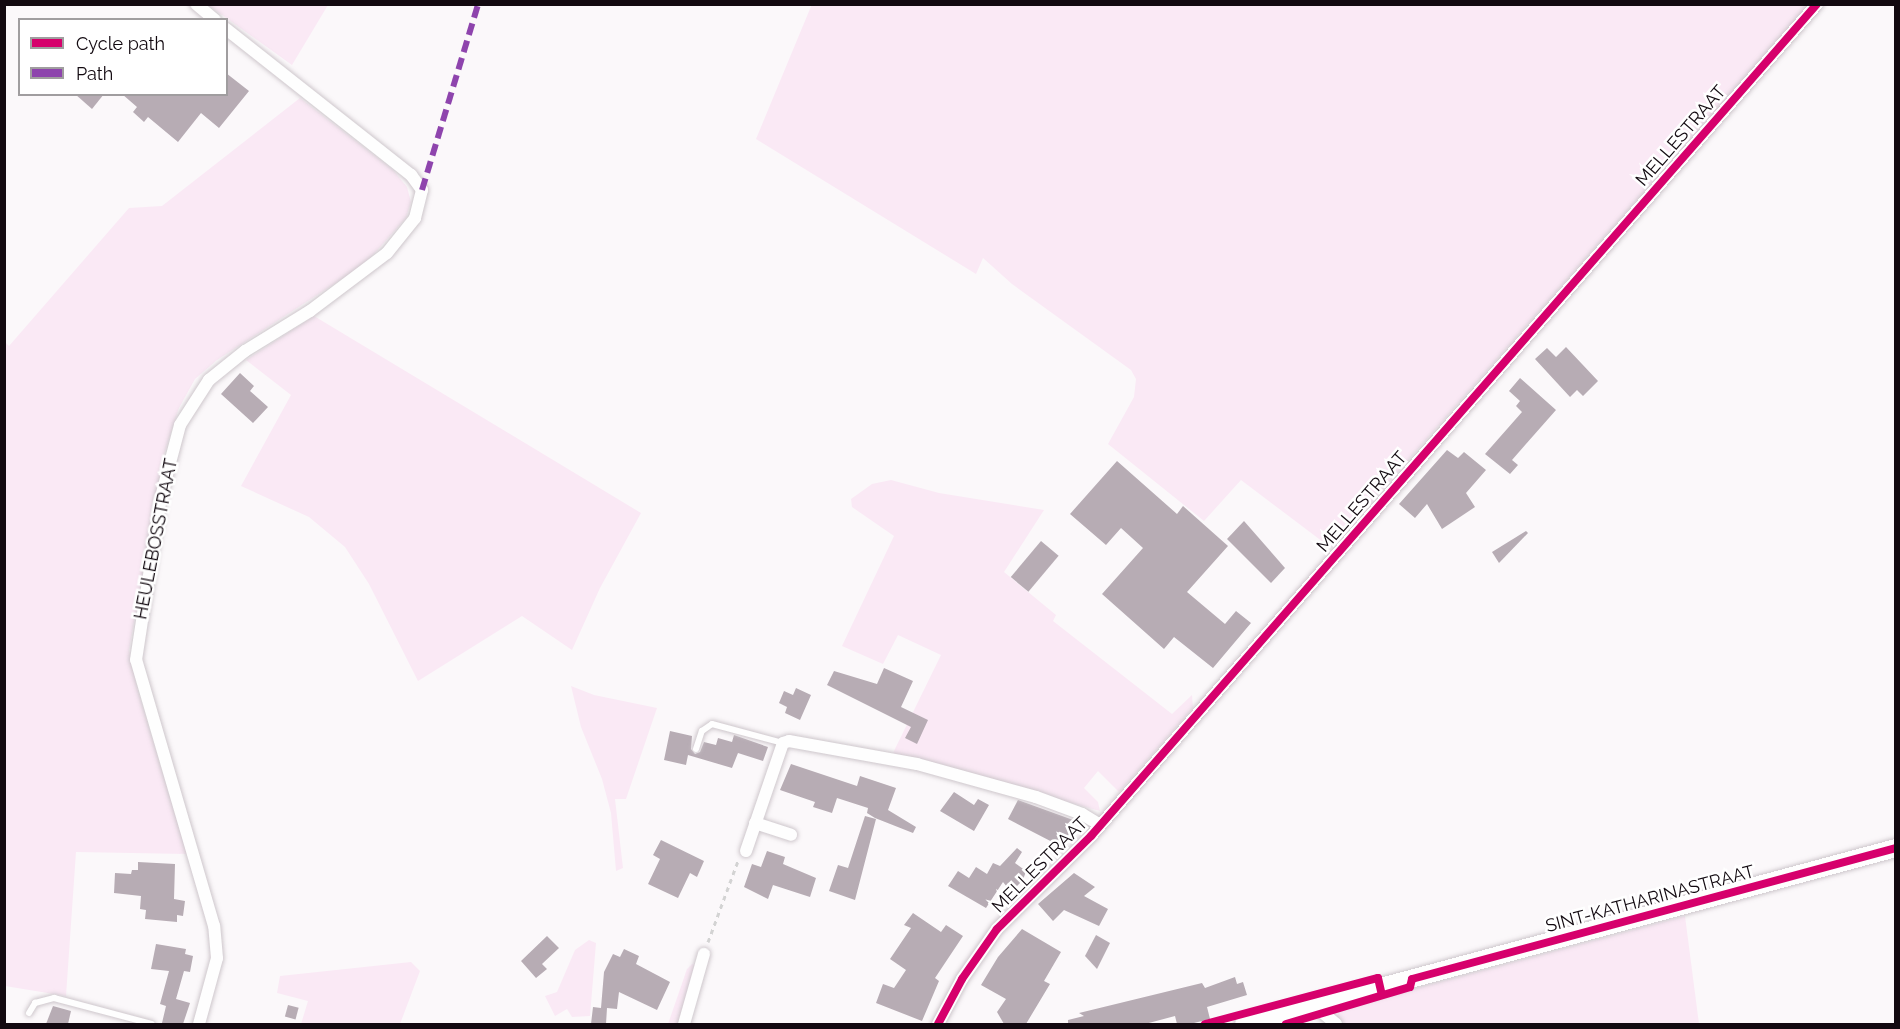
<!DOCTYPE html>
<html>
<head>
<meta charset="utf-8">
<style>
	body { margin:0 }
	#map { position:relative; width:1900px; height:1029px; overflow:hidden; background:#fbf8fa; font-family:Raleway,sans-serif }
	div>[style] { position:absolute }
	.green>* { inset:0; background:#fae9f5 }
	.building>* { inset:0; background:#b7acb4; transform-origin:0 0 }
	.path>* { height:3px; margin-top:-1.5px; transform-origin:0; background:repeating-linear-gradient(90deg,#d3d3d3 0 4.5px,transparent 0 9px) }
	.roads { filter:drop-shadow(0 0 2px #cec7cc) drop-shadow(0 0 2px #cec7cc) }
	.lane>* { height:6px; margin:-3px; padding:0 3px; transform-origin:3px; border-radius:3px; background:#fefefe }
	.street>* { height:12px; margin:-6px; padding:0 6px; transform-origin:6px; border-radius:6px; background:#fefefe }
	.secondary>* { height:18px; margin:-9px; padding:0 9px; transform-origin:9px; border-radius:9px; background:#fefefe }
	.quiet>* { height:6px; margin-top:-3px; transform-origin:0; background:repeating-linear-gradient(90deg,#8e44ad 0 12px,transparent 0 18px) }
	.cycleway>* { height:8px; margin:-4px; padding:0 4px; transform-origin:4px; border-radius:4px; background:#d6006c }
	span { translate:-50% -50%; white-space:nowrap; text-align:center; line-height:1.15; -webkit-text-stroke:5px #fff; paint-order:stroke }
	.street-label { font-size:18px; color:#120910 }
	.frame { position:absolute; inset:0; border:6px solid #120910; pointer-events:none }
	.legend { position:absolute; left:18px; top:18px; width:210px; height:78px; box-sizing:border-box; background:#fff; border:2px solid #a09d9f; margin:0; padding:8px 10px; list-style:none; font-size:18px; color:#120910 }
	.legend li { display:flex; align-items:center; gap:12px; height:30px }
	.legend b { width:30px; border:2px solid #a09d9f }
</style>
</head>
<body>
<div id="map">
	<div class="green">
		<div style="clip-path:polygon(812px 4px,1808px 4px,1808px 5px,1331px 548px,1241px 480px,1204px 521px,1108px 444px,1134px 397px,1136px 379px,1131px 370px,1012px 284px,983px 258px,976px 274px,756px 139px)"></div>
		<div style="clip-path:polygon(208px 5px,328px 5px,292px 65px)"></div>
		<div style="clip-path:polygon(300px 98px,393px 170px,407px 187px,411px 202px,406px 218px,365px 264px,217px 360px,195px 379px,179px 408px,164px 454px,129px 650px,137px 688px,187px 854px,76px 852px,66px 996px,5px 986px,4px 341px,9px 346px,129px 208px,162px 206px)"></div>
		<div style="clip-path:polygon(314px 316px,641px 513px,600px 588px,572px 650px,522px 616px,418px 681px,369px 584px,345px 547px,309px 517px,241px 486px,291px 395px,246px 360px)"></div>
		<div style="clip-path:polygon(891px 480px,939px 493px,1044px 510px,1004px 572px,1056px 615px,1053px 621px,1172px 714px,1192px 695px,1193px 708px,1119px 792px,1098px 771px,1084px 788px,1098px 802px,1100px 811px,893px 753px,941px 655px,898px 635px,883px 664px,842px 646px,894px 536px,852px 507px,851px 499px,872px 484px)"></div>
		<div style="clip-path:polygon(571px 686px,594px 695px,657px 708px,626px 799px,615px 799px,623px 868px,616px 871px,611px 813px,602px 779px,581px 727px)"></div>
		<div style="clip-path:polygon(1685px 916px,1699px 1024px,1345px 1024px,1337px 1017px,1339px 1009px)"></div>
		<div style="clip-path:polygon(589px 940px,596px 943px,590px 1016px,572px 1017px,567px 1009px,555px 1016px,545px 996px,557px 992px,575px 950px)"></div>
		<div style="clip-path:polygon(411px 962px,420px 971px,400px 1024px,301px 1024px,308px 1001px,277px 993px,280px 976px)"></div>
		<div style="clip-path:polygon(692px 964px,699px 966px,680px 1024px,668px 1024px,687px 969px)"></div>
	</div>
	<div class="building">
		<div style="clip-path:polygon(226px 73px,249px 91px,219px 128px,201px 113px,178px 142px,148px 117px,144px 122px,133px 112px,137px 107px,122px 94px,226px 94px)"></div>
		<div style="clip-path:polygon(75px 94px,104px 94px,92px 109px)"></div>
		<div style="clip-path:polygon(1566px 347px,1598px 381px,1583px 396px,1577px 390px,1570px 397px,1535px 359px,1547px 348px,1556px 357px)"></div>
		<div style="clip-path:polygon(240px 373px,254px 386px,250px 391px,268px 407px,253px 423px,221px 394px)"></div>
		<div style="clip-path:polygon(1520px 378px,1556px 410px,1512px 460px,1518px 465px,1510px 474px,1485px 454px,1522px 412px,1516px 406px,1520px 401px,1509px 391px)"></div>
		<div style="clip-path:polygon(1447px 450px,1458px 458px,1464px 452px,1486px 470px,1466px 493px,1475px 507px,1442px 529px,1427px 504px,1415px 518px,1399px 504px)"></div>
		<div style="clip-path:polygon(1117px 461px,1177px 514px,1183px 506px,1228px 546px,1187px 592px,1225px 624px,1236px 611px,1251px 623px,1213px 668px,1174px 637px,1164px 649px,1102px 594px,1143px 548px,1121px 528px,1106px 545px,1070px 514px)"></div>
		<div style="clip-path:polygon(1244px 521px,1285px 568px,1271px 583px,1227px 539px)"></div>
		<div style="clip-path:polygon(1526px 531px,1528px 533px,1499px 563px,1492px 552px)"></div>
		<div style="left:1041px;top:541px;width:23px;height:47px;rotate:40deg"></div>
		<div style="clip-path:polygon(884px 668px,913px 681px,901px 707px,928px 720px,917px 744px,905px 738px,911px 727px,827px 685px,834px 671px,877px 684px)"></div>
		<div style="clip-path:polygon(796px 688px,811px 695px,800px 720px,785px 713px,787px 707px,779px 703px,784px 691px,793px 695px)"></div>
		<div style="clip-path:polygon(670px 731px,692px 736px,691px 749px,695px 754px,700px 752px,704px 742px,716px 745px,718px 738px,732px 742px,734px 735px,768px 747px,763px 761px,738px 753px,732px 768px,688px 755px,686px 765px,664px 760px)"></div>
		<div style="clip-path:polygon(791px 764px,857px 786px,860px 776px,896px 788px,888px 810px,916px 827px,913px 833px,875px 818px,867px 813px,868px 808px,837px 798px,832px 813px,813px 807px,815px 802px,780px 790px)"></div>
		<div style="clip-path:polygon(954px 792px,974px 805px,978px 799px,989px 805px,974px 831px,940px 811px)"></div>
		<div style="clip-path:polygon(1018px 800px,1076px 821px,1062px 847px,1008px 819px)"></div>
		<div style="clip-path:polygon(865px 816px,876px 819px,855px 900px,829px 891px,838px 865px,848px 868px)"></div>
		<div style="clip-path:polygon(661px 840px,704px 861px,697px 877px,690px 873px,678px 898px,648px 884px,660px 859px,653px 855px)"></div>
		<div style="clip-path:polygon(1017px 848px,1022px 852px,1015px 863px,1026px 871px,1023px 880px,1011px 892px,1003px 882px,986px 908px,948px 886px,958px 871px,969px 878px,976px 867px,987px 874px,993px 863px,1000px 866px)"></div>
		<div style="clip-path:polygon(767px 851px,785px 857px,783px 864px,816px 878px,810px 897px,773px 885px,768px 899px,744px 887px,752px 864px,761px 867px)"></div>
		<div style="clip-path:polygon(138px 862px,175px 864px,174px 899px,185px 901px,183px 916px,177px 915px,177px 922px,145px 919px,146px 910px,140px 909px,141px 896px,114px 893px,115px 873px,131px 874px,132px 870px,138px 870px)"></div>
		<div style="clip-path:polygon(1074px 873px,1095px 887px,1084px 896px,1108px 909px,1099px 926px,1064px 910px,1053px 921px,1038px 904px)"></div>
		<div style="clip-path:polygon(913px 913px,941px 932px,946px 925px,963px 936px,935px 978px,939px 981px,922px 1021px,876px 1003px,883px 984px,894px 988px,906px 970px,890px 959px,911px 928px,904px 925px)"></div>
		<div style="clip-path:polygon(1022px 929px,1061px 952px,1044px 981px,1050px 984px,1026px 1024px,1004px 1024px,997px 1012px,1006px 999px,981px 985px,998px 957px)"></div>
		<div style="clip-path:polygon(1096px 935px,1110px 943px,1097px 969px,1085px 956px)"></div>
		<div style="clip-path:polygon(547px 936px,559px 948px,542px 964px,547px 969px,536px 978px,521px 961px)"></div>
		<div style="clip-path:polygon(156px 944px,186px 949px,185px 954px,193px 956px,190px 972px,184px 971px,176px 999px,190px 1003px,183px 1024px,162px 1023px,166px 1006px,160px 1004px,169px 971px,151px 969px)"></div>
		<div style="clip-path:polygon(624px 949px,639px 956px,636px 964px,670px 982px,657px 1010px,619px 992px,617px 1009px,607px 1008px,606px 1024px,591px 1024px,593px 1007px,601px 1008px,604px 972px,613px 954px,620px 957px)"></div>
		<div style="clip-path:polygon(1235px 977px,1237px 984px,1243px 982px,1247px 995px,1207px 1007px,1210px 1019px,1190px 1024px,1177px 1024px,1175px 1016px,1145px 1024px,1068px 1024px,1068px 1020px,1084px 1016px,1079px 1013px,1202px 983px,1205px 988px)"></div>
		<div style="left:288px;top:1005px;width:11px;height:12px;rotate:15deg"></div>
		<div style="clip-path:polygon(53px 1006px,71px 1011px,68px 1024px,46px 1024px)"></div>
	</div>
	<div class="path">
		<div style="left:708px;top:942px;width:86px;rotate:-69.7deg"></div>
	</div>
	<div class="roads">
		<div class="lane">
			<div style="left:696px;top:749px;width:19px;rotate:-72deg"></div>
			<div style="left:702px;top:731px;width:12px;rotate:-35deg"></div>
			<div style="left:712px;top:724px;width:73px;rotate:15deg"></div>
			<div style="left:29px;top:1013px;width:12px;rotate:-59deg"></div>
			<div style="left:35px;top:1003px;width:20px;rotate:-15deg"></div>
			<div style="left:54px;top:998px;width:101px;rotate:14.9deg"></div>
		</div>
		<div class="street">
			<div style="left:196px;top:4px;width:25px;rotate:40deg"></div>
			<div style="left:755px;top:823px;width:38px;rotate:18deg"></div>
			<div style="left:746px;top:851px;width:114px;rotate:-71.1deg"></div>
			<div style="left:783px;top:743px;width:6px;rotate:-18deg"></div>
			<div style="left:789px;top:741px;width:130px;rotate:10.2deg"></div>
			<div style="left:917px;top:764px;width:123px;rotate:15.5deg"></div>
			<div style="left:1036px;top:797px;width:49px;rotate:20.3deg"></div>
			<div style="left:1082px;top:814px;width:21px;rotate:31deg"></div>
			<div style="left:1321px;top:1004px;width:9px;rotate:77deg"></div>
			<div style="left:1323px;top:1013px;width:17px;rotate:40deg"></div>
			<div style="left:199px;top:1024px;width:68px;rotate:-74.7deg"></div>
			<div style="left:217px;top:958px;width:32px;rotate:-95deg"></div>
			<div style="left:214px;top:926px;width:277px;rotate:-106.3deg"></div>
			<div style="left:136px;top:660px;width:165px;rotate:-81.3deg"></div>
			<div style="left:161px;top:497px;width:74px;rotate:-75.2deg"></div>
			<div style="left:180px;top:425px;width:54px;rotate:-57.2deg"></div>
			<div style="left:209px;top:380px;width:46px;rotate:-38.9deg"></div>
			<div style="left:245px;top:351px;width:76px;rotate:-31.6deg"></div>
			<div style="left:310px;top:311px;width:96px;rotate:-37deg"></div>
			<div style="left:387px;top:253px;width:45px;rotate:-51.3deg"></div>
			<div style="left:415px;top:218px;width:29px;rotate:-76deg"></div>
			<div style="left:422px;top:190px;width:19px;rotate:-126deg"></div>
			<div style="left:411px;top:175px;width:236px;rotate:-141.7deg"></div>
			<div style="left:684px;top:1024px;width:73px;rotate:-74.1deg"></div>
			<div style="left:938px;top:1024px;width:51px;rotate:-61.9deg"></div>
			<div style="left:962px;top:979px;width:61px;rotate:-55deg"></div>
			<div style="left:997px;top:929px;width:132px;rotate:-44.7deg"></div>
			<div style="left:1091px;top:836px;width:1104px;rotate:-48.89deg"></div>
		</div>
		<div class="secondary">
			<div style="left:1244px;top:1024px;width:675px;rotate:-15.11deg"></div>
		</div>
	</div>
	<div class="quiet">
		<div style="left:422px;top:190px;width:194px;rotate:-73.2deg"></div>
	</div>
	<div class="cycleway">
		<div style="left:938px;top:1024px;width:51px;rotate:-61.9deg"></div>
		<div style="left:962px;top:979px;width:61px;rotate:-55deg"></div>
		<div style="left:997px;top:929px;width:132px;rotate:-44.7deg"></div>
		<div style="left:1091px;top:836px;width:1104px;rotate:-48.89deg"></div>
		<div style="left:1205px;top:1024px;width:179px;rotate:-14.9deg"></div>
		<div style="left:1378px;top:978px;width:17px;rotate:77deg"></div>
		<div style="left:1286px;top:1024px;width:129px;rotate:-16.6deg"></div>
		<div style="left:1410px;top:987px;width:8px;rotate:-76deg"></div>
		<div style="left:1412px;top:979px;width:501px;rotate:-15.14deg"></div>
	</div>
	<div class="street-label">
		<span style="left:1681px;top:136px;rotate:-49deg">MELLESTRAAT</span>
		<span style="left:1362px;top:502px;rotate:-49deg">MELLESTRAAT</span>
		<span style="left:156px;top:539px;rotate:-79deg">HEULEBOSSTRAAT</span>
		<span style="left:1040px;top:865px;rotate:-45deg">MELLESTRAAT</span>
		<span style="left:1650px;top:899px;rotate:-15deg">SINT-KATHARINASTRAAT</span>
	</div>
	<div class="frame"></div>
	<ul class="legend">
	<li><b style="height:8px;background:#d6006c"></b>Cycle path</li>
	<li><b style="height:8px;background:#8e44ad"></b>Path</li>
	</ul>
</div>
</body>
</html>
